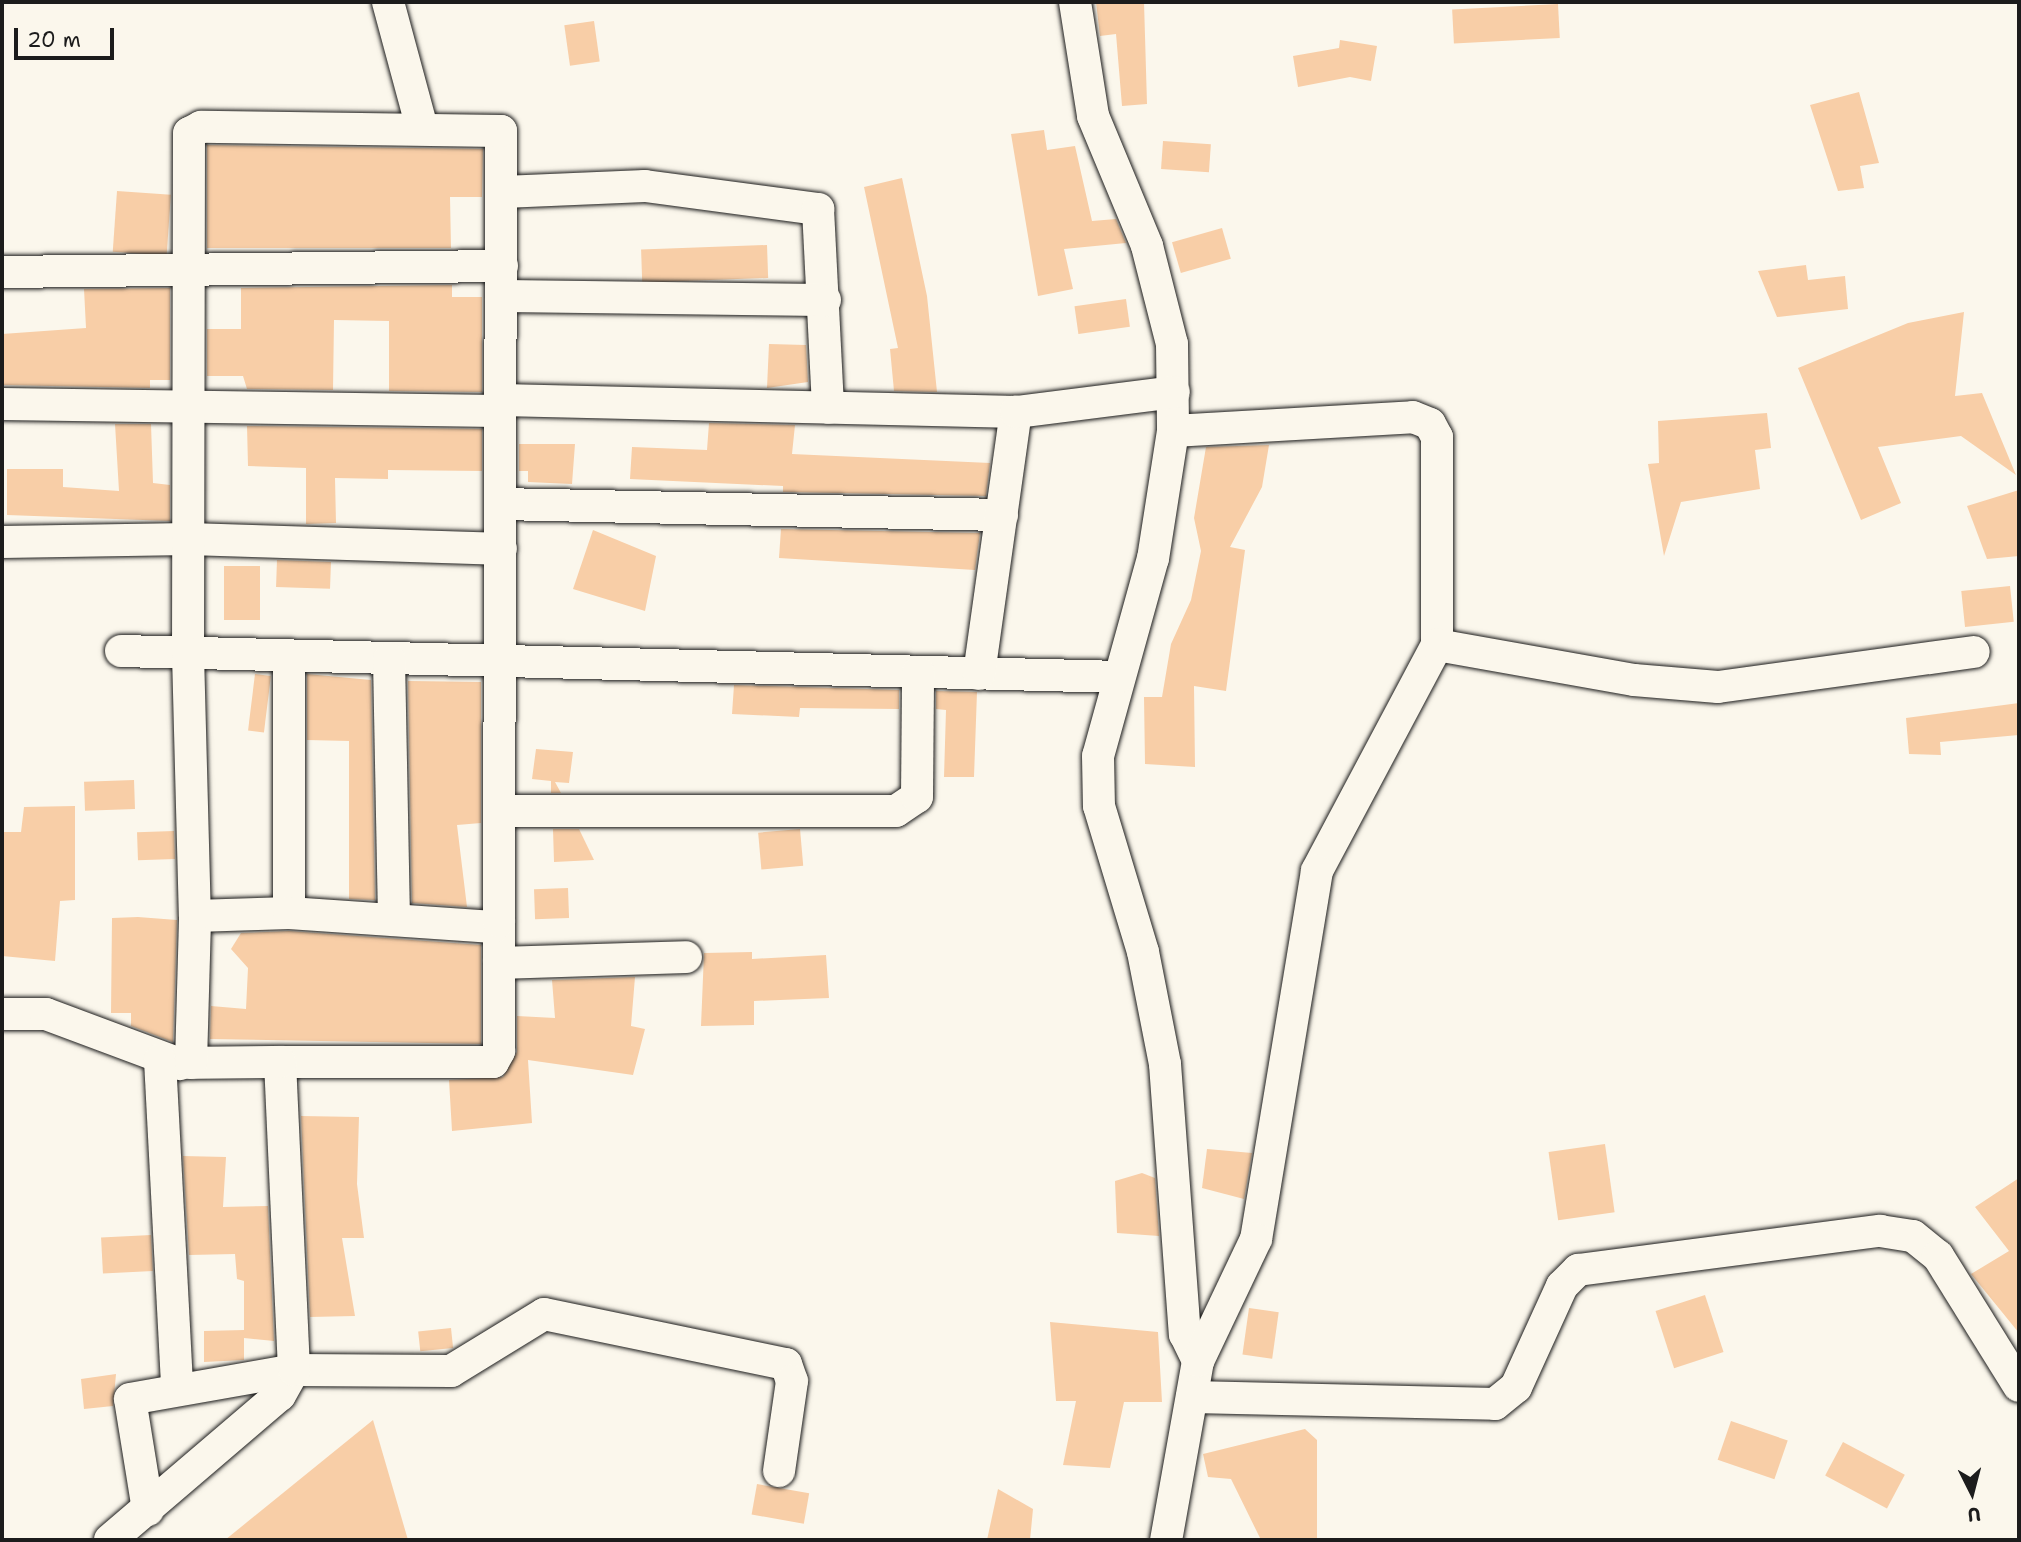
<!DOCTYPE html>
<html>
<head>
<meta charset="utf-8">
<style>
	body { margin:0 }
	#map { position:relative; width:2021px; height:1542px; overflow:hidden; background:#fbf7ec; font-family:"Shantell Sans",sans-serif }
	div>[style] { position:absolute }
	.building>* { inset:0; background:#f8cea7; transform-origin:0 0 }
	.roads { filter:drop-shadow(0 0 2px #1c1c1c) drop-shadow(0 0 2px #1c1c1c) }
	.street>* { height:32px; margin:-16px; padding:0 16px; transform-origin:16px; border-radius:16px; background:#fbf7ec }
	span { translate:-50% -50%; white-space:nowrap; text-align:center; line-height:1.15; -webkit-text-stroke:7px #fbf7ec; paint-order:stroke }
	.frame { position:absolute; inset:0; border:4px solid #1c1c1c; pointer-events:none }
	.north { position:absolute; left:1937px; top:1458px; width:70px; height:70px; -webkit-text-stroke:5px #fbf7ec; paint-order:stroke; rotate:174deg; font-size:19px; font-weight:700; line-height:28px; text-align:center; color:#1c1c1c }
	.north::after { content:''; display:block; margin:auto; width:24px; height:32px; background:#1c1c1c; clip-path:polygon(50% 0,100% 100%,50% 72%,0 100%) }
	.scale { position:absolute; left:14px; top:28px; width:100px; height:32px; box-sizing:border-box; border:4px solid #1c1c1c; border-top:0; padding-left:9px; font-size:21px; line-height:24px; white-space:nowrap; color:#1c1c1c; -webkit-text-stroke:5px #fbf7ec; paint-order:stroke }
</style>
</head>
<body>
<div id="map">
	<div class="building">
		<div style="clip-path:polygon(1096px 2px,1144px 2px,1147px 104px,1122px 106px,1116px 34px,1100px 36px)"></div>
		<div style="left:1558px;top:4px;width:34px;height:106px;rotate:87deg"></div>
		<div style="left:594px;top:21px;width:41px;height:30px;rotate:82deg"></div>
		<div style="clip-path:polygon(1340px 40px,1377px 46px,1371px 81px,1350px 77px,1298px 87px,1293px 56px,1339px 48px)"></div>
		<div style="clip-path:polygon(1859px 92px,1879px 163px,1860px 166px,1864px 188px,1838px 191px,1810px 105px)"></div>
		<div style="clip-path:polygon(1044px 130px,1047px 150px,1075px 146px,1092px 221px,1116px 219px,1126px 243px,1064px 249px,1073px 289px,1038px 296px,1011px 134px)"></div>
		<div style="left:1163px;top:141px;width:48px;height:28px;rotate:4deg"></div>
		<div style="clip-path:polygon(207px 145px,483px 149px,482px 197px,450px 197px,451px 248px,207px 248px)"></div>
		<div style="clip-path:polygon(902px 178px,927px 296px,937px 392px,894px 391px,890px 349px,898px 348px,864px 187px)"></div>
		<div style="left:117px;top:191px;width:54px;height:61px;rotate:4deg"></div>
		<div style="left:1222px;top:228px;width:32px;height:52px;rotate:74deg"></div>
		<div style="left:767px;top:245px;width:33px;height:126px;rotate:88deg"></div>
		<div style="clip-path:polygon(1806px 265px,1808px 280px,1845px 276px,1848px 309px,1777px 317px,1758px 271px)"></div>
		<div style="clip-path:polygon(452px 285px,452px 297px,482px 297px,482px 392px,389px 391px,389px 321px,334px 320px,333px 390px,247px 389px,243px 376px,207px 376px,207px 329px,241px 329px,241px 288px)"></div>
		<div style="clip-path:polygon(170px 288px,170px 380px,150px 380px,150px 388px,2px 385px,2px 334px,86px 328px,84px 289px)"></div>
		<div style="left:1126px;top:299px;width:28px;height:52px;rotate:82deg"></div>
		<div style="clip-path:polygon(1964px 312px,1955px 396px,1982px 393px,2016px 475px,1961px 436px,1878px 447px,1901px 503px,1861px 520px,1798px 368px,1908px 323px)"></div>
		<div style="clip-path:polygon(769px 344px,806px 345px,808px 382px,767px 388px)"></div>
		<div style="clip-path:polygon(1767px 413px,1771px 448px,1755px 450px,1760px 489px,1681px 502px,1664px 556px,1648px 464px,1659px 463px,1658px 421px)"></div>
		<div style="clip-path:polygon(709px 423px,795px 425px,792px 454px,990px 463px,986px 496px,783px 492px,783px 486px,630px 479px,632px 447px,707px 450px)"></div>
		<div style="clip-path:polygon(115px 424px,151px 424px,153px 483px,170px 485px,170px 521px,7px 515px,7px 469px,63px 469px,63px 487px,119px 491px)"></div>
		<div style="clip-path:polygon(247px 426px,482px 429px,482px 471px,388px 470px,388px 479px,335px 478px,336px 523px,306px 524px,306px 468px,248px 466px)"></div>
		<div style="clip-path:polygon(519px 444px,575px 444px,572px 484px,528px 482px,528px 471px,519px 471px)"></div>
		<div style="clip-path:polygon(1269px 445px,1262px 487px,1230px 547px,1245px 550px,1226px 691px,1194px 686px,1195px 767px,1145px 764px,1144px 697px,1162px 697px,1171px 644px,1191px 600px,1201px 551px,1194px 518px,1206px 447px)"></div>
		<div style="clip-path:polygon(2019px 490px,2019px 556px,1987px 559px,1967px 506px)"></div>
		<div style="clip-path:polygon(781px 529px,980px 533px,975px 570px,779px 558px)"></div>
		<div style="clip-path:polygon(593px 530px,656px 556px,645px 611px,573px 589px)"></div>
		<div style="left:277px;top:560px;width:54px;height:27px;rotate:2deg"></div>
		<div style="left:260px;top:566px;width:54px;height:36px;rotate:90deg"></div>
		<div style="left:2010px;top:586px;width:36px;height:49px;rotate:84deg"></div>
		<div style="left:255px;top:674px;width:16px;height:57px;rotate:7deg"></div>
		<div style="clip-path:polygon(307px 674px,371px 680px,375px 900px,349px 899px,349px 741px,307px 740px)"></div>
		<div style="clip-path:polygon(408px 681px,481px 682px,481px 823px,457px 825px,467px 907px,412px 903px)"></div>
		<div style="clip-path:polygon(734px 685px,899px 690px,899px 709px,800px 708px,799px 717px,732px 714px)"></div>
		<div style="clip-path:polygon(936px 691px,977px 692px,974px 777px,944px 777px,946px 710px,936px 709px)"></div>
		<div style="clip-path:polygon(2019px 703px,2019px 735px,1940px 742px,1941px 755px,1909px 754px,1906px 718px)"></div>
		<div style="clip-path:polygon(536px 749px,573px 752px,569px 783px,555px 782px,561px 793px,551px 793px,551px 781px,532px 779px)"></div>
		<div style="left:134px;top:780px;width:29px;height:50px;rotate:88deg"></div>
		<div style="clip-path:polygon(75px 806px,75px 900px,60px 901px,55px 961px,2px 956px,2px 832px,21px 832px,24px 807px)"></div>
		<div style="clip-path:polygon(553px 829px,579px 829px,594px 860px,554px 862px)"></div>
		<div style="left:800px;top:829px;width:37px;height:42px;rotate:85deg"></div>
		<div style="left:174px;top:831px;width:28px;height:37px;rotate:88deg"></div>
		<div style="left:568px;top:888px;width:30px;height:34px;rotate:88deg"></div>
		<div style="clip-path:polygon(138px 917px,177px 920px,173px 1042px,131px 1026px,131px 1013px,111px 1013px,112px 918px)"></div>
		<div style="clip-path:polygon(289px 931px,481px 945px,481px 1044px,210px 1039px,211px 1006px,246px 1009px,248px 968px,231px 949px,241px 933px)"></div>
		<div style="clip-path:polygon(752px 952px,752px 959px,826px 955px,829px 998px,754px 1001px,754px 1025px,701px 1026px,704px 953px)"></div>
		<div style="clip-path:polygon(635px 977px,631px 1026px,645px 1029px,633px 1075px,528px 1060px,532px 1123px,452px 1131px,449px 1080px,503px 1077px,517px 1052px,517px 1016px,555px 1018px,552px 980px)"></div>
		<div style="clip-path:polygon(301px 1116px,359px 1117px,357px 1184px,364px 1238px,342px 1238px,355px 1316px,310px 1317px)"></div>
		<div style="left:1605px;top:1144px;width:69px;height:57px;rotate:82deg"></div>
		<div style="clip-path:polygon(1207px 1149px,1252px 1153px,1244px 1199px,1202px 1188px)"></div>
		<div style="clip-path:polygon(183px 1156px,226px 1157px,223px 1207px,268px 1206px,274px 1341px,244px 1338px,244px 1360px,204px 1362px,204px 1331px,244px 1330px,244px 1281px,237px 1279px,235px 1254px,189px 1255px)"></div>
		<div style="clip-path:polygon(1142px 1173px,1155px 1178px,1159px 1236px,1117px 1233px,1115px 1181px)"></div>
		<div style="clip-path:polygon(2019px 1178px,2019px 1333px,1971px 1274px,2009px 1251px,1975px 1207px)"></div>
		<div style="left:151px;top:1235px;width:36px;height:50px;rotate:87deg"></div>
		<div style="left:1705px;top:1295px;width:60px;height:52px;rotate:72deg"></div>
		<div style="left:1249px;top:1308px;width:30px;height:47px;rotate:8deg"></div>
		<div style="clip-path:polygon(1050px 1322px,1158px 1332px,1162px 1402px,1124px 1402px,1110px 1468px,1063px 1465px,1076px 1401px,1056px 1401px)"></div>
		<div style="left:451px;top:1328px;width:20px;height:33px;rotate:84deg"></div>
		<div style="clip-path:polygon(116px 1374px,113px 1406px,84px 1409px,81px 1379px)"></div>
		<div style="clip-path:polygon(373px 1420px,408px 1540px,225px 1540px)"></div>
		<div style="left:1731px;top:1421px;width:60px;height:41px;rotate:19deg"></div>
		<div style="clip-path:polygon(1305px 1429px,1317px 1440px,1317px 1540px,1261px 1540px,1231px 1479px,1208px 1477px,1203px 1454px)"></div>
		<div style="left:1843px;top:1442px;width:70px;height:38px;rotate:28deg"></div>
		<div style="left:757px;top:1484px;width:53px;height:31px;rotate:10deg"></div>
		<div style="clip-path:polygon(998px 1489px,1033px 1509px,1030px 1540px,987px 1540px)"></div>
	</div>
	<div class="roads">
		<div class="street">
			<div style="left:388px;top:2px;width:131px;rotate:74.9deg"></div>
			<div style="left:1075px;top:2px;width:115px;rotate:81deg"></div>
			<div style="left:1093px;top:116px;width:141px;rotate:67.4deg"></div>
			<div style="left:1147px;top:246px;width:101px;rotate:75.7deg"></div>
			<div style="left:1172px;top:344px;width:87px;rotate:89.3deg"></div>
			<div style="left:1173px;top:431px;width:129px;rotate:98.9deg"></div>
			<div style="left:1153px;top:558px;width:205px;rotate:105.5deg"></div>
			<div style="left:1098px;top:756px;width:50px;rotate:88.9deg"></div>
			<div style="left:1099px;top:806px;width:152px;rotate:73.2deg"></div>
			<div style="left:1143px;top:952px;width:114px;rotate:78.9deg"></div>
			<div style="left:1165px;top:1064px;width:271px;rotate:85.8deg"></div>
			<div style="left:1185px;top:1334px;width:30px;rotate:64deg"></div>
			<div style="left:1198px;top:1361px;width:182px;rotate:100.1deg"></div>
			<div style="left:503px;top:192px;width:142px;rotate:-2.4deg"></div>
			<div style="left:645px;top:186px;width:175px;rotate:7.6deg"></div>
			<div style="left:818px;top:209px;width:199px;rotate:87.1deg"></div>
			<div style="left:2px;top:272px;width:500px;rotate:-0.69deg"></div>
			<div style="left:501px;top:296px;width:324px;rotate:0.7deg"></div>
			<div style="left:501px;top:400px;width:515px;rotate:1.33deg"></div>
			<div style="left:2px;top:404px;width:499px;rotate:0.8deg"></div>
			<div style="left:1173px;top:431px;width:240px;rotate:-3.3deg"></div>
			<div style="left:1413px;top:417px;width:18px;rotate:22deg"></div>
			<div style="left:1430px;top:424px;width:15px;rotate:62deg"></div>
			<div style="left:1437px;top:437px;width:208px;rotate:90deg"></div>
			<div style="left:1437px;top:645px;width:256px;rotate:118deg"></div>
			<div style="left:1317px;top:871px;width:373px;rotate:99.4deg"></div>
			<div style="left:1256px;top:1239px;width:135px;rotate:115.4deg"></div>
			<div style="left:501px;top:504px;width:501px;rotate:1.26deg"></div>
			<div style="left:2px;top:542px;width:187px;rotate:-0.9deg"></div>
			<div style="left:189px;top:539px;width:312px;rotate:1.8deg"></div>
			<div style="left:1437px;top:645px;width:200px;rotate:10.1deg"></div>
			<div style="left:1634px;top:680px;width:84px;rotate:4.8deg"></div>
			<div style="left:1718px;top:687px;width:258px;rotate:-7.8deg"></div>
			<div style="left:121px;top:651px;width:998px;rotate:1.49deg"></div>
			<div style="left:289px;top:657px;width:256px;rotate:90deg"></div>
			<div style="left:389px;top:659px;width:261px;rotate:88.9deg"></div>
			<div style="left:979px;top:674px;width:265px;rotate:-82deg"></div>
			<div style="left:1016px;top:412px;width:159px;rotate:-7.2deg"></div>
			<div style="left:500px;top:811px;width:396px"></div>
			<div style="left:896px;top:811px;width:25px;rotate:-34deg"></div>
			<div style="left:917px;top:797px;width:125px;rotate:-89.5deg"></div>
			<div style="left:499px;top:963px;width:187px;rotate:-1.8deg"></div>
			<div style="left:2px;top:1014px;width:44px"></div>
			<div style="left:46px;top:1014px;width:143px;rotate:20.5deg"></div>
			<div style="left:160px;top:1060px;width:327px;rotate:87deg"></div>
			<div style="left:280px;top:1062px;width:213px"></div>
			<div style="left:493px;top:1062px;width:13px;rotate:-61deg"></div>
			<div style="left:499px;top:1051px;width:130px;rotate:-90deg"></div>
			<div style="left:1192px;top:1397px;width:303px;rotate:1.3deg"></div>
			<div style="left:1495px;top:1404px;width:27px;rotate:-39deg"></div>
			<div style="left:1516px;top:1387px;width:111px;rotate:-65.5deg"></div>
			<div style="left:1562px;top:1286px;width:23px;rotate:-45deg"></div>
			<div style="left:1578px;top:1270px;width:305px;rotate:-7.4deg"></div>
			<div style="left:1880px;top:1231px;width:33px;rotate:9deg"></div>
			<div style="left:1913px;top:1236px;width:32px;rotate:39deg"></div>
			<div style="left:1938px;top:1256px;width:153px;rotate:58.1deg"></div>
			<div style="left:148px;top:1510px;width:112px;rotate:-99.2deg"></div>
			<div style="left:130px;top:1399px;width:167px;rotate:-10deg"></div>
			<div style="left:294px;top:1370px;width:157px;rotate:0.4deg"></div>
			<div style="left:451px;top:1371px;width:109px;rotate:-31.5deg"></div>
			<div style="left:544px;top:1314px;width:247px;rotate:11.7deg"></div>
			<div style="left:786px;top:1364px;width:18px;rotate:71deg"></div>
			<div style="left:792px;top:1381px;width:91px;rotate:98.2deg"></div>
			<div style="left:110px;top:1540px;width:223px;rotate:-40.5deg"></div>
			<div style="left:280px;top:1395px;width:29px;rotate:-61deg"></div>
			<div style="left:294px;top:1370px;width:308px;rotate:-92.6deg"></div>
			<div style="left:280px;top:1062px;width:89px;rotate:179.4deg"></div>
			<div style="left:191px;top:1063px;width:147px;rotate:-88.4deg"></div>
			<div style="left:195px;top:916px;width:94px;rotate:-1.8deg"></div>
			<div style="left:289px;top:913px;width:205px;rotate:3.9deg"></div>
			<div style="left:494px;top:927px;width:8px;rotate:-50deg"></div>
			<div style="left:499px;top:921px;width:790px;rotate:-89.85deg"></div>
			<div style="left:501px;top:131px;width:300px;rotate:-179.2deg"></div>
			<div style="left:201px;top:127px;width:13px;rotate:153deg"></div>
			<div style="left:189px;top:133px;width:521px;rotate:90.11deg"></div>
			<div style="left:188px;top:654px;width:262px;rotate:88.5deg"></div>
		</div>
	</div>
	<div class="frame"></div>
	<div class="north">U</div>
	<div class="scale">20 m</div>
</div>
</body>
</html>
